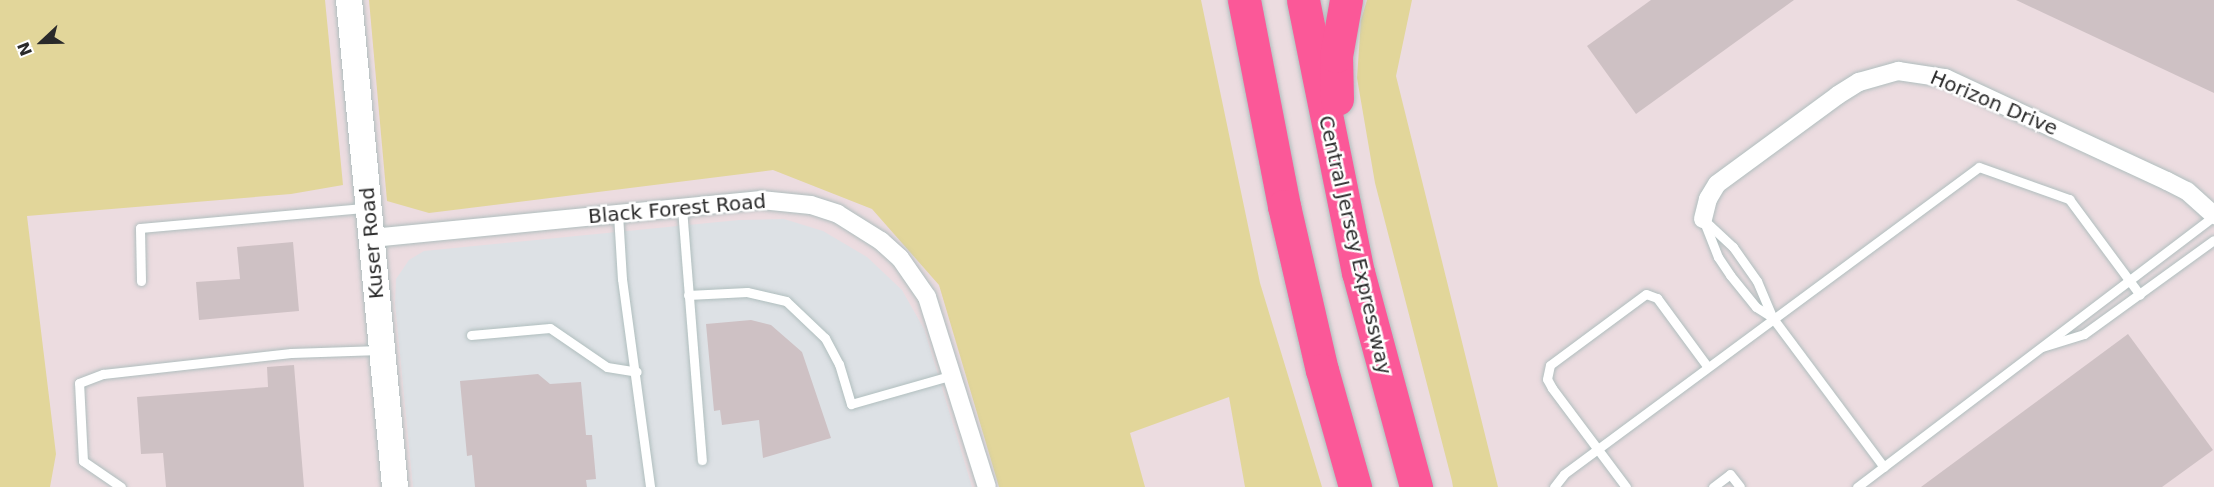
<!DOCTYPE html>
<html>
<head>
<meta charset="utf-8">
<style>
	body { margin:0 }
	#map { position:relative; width:2214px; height:487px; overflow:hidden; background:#ecdce0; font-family:"DejaVu Sans",sans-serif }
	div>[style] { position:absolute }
	.industrial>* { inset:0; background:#dde1e5 }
	.green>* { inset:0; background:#e2d69a }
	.building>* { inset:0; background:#cec1c4 }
	.roads { filter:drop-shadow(0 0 2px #b0bebe) drop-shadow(0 0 2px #b0bebe) }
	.lane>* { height:9px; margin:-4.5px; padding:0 4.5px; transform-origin:4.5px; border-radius:4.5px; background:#fff }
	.street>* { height:18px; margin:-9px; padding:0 9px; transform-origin:9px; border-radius:9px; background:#fff }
	.secondary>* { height:26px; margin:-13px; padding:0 13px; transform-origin:13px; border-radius:13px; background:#fff }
	.highway>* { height:33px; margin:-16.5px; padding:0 16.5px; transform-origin:16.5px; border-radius:16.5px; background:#fb5898 }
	span { translate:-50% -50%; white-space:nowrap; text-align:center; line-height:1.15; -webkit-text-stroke:5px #fff; paint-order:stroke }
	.street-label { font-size:20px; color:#2a2a2a }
	.north { position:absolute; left:12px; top:12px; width:60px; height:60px; -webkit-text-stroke:4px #fff; paint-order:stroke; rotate:248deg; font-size:16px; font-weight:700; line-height:24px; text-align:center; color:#2a2a2a }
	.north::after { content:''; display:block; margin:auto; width:21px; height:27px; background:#2a2a2a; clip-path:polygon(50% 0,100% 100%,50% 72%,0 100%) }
</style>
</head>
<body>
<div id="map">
	<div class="industrial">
		<div style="clip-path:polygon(784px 219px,823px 231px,867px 257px,902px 290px,924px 329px,972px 487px,413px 487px,395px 303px,396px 279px,409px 260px,424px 251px,739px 220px)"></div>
	</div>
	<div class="green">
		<div style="clip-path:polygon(0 0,325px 0,343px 185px,291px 194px,27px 216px,56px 454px,50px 487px,0 487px)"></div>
		<div style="clip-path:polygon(369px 0,1201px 0,1260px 283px,1322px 487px,1245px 487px,1229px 397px,1130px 433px,1145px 487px,999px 487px,939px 285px,872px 209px,773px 170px,429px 213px,387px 201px)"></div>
		<div style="clip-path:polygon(1367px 0,1412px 0,1396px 76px,1498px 487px,1453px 487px,1452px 481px,1375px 183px,1357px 78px,1361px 20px)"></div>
	</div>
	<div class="building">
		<div style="clip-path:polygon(1651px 0,1794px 0,1636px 114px,1587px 46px)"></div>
		<div style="clip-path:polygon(2016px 0,2214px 0,2214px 93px)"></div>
		<div style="clip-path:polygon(293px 242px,299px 311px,199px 320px,196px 282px,240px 279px,237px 247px)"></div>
		<div style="clip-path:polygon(751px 320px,771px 325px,802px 352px,831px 438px,763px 458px,759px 420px,722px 425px,720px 410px,714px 411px,706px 324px)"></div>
		<div style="clip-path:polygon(2128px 334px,2213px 450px,2162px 487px,1921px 487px)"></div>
		<div style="clip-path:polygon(294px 365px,304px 487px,166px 487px,163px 453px,141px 454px,137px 397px,268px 387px,267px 367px)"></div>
		<div style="clip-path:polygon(538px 374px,550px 384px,581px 382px,586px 435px,592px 435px,596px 479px,586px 480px,587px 487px,475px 487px,472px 455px,467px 456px,460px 381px)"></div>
	</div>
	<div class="roads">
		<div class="lane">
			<div style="left:682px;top:208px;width:253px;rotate:85.5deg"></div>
			<div style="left:618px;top:214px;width:65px;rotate:86.5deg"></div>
			<div style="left:622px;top:279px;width:210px;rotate:82.3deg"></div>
			<div style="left:1703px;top:219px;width:41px;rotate:68.5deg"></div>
			<div style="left:1718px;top:257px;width:22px;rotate:56deg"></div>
			<div style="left:1730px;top:275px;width:41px;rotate:50.9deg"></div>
			<div style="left:1756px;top:307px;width:19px;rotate:32deg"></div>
			<div style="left:1772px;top:317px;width:187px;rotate:53.3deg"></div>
			<div style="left:1704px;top:220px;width:40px;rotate:43deg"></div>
			<div style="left:1733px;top:247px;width:42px;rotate:54.8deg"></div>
			<div style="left:1757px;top:281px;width:39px;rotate:67deg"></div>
			<div style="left:141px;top:281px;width:53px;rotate:-91.1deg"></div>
			<div style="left:140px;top:228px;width:227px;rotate:-5.1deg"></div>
			<div style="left:688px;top:295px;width:59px;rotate:-2.9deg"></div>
			<div style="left:747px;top:292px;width:40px;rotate:13deg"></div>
			<div style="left:786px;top:301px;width:54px;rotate:43.5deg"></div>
			<div style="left:825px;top:338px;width:30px;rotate:62deg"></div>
			<div style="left:839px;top:364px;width:42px;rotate:73.3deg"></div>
			<div style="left:851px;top:404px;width:106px;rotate:-15.9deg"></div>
			<div style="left:471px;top:335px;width:79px;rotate:-5.1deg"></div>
			<div style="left:550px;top:328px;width:69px;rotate:34.4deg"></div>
			<div style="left:607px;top:367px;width:30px;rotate:9deg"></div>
			<div style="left:2042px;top:347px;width:44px;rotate:-17.2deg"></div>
			<div style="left:2084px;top:334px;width:160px;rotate:-35.9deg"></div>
			<div style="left:121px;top:487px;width:46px;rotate:-145.6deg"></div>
			<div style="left:83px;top:461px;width:78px;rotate:-92.9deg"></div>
			<div style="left:79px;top:383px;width:26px;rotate:-21deg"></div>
			<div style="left:103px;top:374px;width:189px;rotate:-6.4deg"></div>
			<div style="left:291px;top:353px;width:89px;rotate:-1.9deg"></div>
			<div style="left:1554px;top:487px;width:16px;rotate:-52deg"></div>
			<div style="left:1564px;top:474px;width:516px;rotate:-36.49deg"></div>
			<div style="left:1979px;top:167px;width:96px;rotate:19.6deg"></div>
			<div style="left:2069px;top:199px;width:119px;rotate:53.5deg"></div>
			<div style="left:1626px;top:487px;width:124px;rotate:-126.8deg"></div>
			<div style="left:1552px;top:388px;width:10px;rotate:-119deg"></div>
			<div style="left:1547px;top:379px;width:14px;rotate:-78deg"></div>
			<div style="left:1550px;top:365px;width:119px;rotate:-36.5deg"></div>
			<div style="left:1646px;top:294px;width:12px;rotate:20deg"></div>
			<div style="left:1657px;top:298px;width:84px;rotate:53.7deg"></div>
			<div style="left:1713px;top:487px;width:21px;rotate:-37deg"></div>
			<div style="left:1730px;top:474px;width:16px;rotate:52deg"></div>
			<div style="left:1857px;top:487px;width:448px;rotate:-37.2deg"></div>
		</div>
		<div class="street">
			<div style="left:1703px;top:219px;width:21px;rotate:-76deg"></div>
			<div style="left:1708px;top:199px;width:17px;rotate:-59deg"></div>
			<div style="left:1717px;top:184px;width:150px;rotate:-36.3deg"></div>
			<div style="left:1838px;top:95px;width:25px;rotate:-32deg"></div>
			<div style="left:1859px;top:82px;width:41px;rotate:-15.8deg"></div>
			<div style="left:1898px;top:71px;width:48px;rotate:8.5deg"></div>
			<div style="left:1945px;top:78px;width:245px;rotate:24.9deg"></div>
			<div style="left:2167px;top:181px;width:22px;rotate:27deg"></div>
			<div style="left:2187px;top:191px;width:36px;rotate:42deg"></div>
			<div style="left:372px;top:238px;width:391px;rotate:-5.6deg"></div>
			<div style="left:761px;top:200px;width:50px;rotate:5.7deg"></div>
			<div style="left:811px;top:205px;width:28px;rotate:18deg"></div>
			<div style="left:838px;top:214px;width:51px;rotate:32.1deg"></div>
			<div style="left:881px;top:241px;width:25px;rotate:42deg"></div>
			<div style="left:900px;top:258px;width:47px;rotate:55.3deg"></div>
			<div style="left:927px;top:297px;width:199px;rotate:72.5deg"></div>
		</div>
		<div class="secondary">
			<div style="left:349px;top:0;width:489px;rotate:84.6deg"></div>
		</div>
		<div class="highway">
			<div style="left:1244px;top:0;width:210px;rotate:79deg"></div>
			<div style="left:1284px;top:206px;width:168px;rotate:77deg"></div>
			<div style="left:1322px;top:370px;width:122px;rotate:74.2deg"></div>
			<div style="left:1303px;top:0;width:278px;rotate:78.6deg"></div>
			<div style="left:1358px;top:272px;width:223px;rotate:74.9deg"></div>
			<div style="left:1337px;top:99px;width:43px;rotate:-91.3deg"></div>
			<div style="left:1336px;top:56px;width:57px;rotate:-79.9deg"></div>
		</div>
	</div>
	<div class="street-label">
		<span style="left:1994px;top:103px;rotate:23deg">Horizon Drive</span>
		<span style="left:677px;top:209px;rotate:-5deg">Black Forest Road</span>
		<span style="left:372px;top:243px;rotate:-95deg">Kuser Road</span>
		<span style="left:1355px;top:245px;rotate:77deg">Central Jersey Expressway</span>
	</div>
	<div class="north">N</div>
</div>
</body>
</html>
